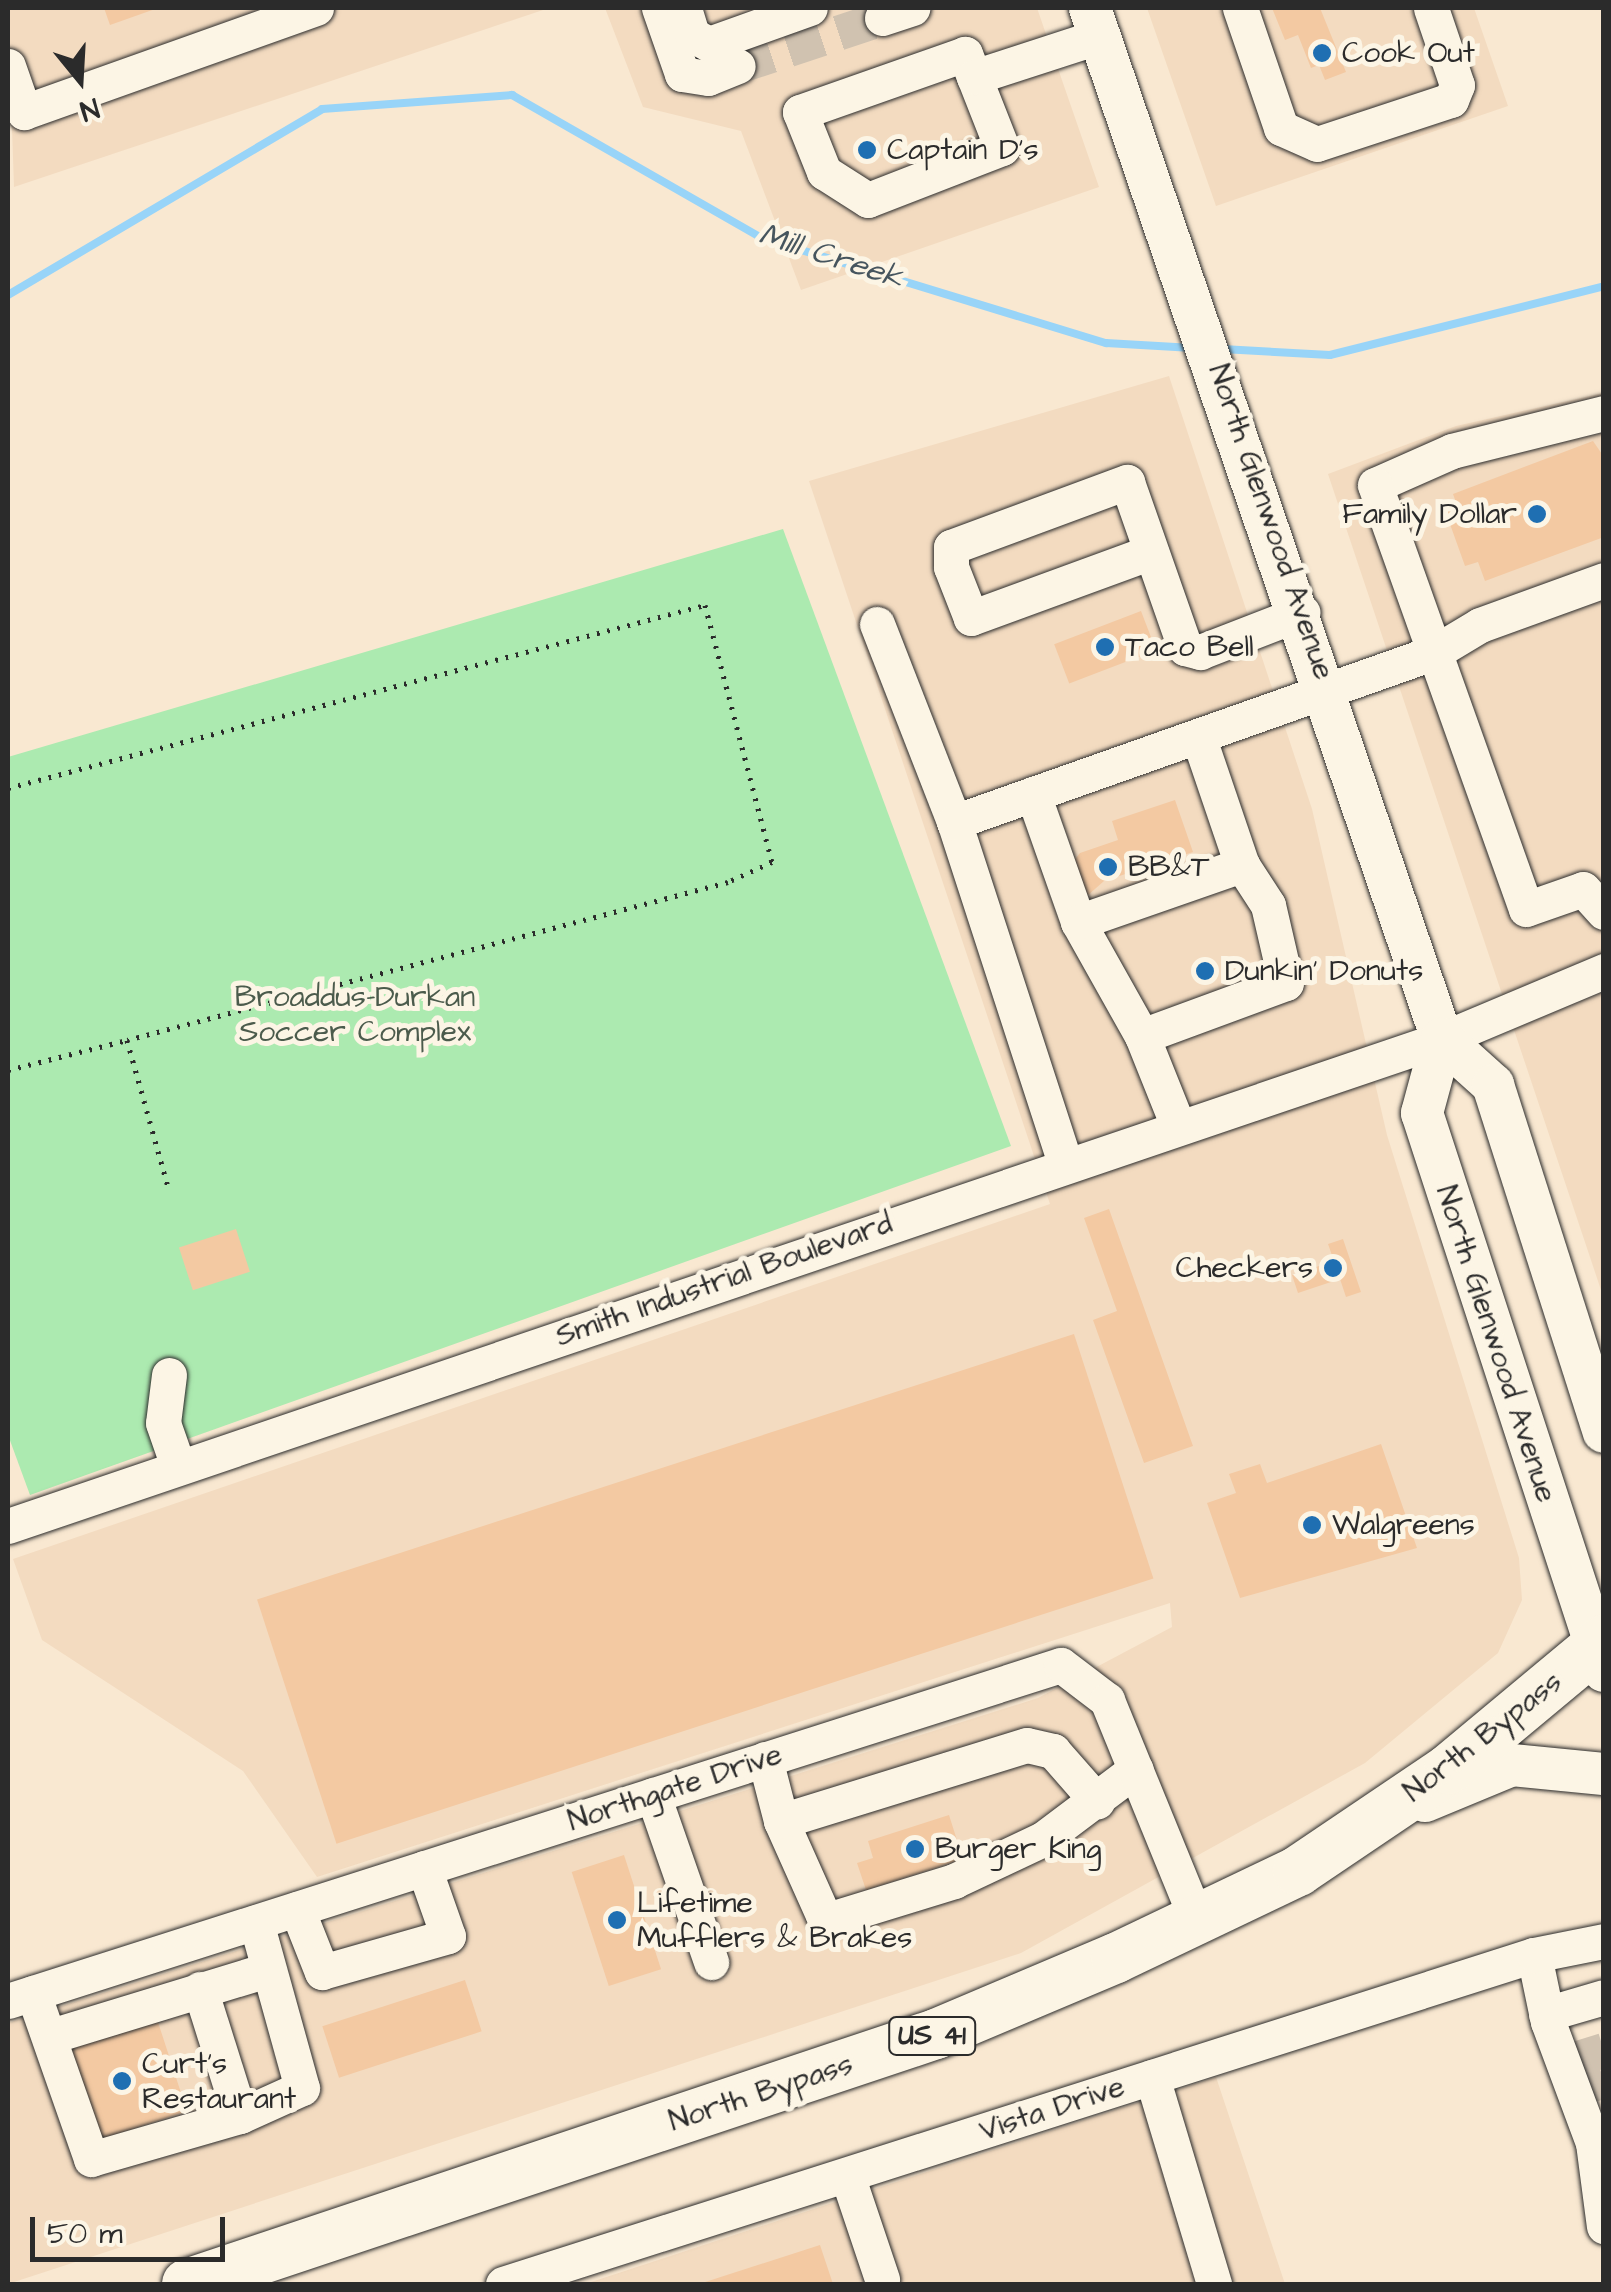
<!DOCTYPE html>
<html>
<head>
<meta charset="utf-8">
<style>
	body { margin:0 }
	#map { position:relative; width:1611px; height:2292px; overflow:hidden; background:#f9e8d1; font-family:"Architects Daughter",sans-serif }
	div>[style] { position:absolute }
	.built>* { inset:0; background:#f3dbc0 }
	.green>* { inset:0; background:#aceab0 }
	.stream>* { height:8px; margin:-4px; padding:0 4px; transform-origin:4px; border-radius:4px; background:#98d4f8 }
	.building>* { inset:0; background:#f3c9a2; transform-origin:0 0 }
	.minor-tunnel>* { height:35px; margin-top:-17.5px; transform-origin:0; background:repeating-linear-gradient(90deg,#d0c2b0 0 35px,transparent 0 53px) }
	.path>* { height:5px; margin-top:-2.5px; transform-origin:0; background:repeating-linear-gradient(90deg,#2b2b2b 0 2.5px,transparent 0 10.5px) }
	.roads { filter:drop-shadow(0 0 2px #2b2b2b) drop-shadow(0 0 2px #2b2b2b) }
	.minor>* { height:35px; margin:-17.5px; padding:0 17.5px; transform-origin:17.5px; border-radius:17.5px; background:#fcf5e5 }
	.major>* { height:42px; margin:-21px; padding:0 21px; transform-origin:21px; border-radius:21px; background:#fcf5e5 }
	.highway>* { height:50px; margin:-25px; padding:0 25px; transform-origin:25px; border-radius:25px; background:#fcf5e5 }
	.dots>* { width:28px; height:28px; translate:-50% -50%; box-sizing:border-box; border:5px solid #fcf5e5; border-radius:50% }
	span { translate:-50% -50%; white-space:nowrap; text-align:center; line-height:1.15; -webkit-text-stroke:10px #fcf5e5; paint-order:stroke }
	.shield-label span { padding:2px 8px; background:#fcf5e5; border:2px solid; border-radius:8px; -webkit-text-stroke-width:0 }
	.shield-label { font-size:28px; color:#2b2b2b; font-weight:700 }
	.poi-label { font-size:30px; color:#2b2b2b }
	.left { translate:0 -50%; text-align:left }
	.right { translate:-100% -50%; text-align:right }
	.street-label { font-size:30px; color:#2b2b2b }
	.park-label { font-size:30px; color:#4b5b4c }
	.water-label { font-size:32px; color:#46555e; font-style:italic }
	.frame { position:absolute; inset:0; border:10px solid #2b2b2b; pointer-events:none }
	.north { position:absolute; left:30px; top:30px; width:100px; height:100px; -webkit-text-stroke:8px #fcf5e5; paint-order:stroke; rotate:162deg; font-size:28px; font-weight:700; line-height:40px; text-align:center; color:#2b2b2b }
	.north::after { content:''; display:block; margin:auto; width:35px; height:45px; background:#2b2b2b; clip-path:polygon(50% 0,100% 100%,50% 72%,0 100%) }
	.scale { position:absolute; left:30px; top:2217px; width:195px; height:45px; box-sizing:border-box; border:5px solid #2b2b2b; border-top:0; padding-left:12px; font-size:30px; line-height:35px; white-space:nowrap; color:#2b2b2b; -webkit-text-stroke:8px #fcf5e5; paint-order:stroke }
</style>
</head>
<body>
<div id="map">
	<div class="built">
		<div style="clip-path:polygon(8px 8px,549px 8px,14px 187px)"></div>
		<div style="clip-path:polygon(605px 8px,1037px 8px,1099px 187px,801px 290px,741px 131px,643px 107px)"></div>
		<div style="clip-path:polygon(1147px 8px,1474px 8px,1508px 106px,1216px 206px)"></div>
		<div style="clip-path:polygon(1169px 376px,1312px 809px,1387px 1135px,1519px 1558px,1522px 1600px,1498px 1653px,1365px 1763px,1021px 1953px,8px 2284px,8px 2023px,1038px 1698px,1172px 1627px,1170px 1603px,317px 1877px,243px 1771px,42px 1640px,13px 1559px,1050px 1204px,809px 481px)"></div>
		<div style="clip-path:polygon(1603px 393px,1603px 1296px,1328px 474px,1456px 426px)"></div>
		<div style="clip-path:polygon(1216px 2077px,1285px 2284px,585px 2284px)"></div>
	</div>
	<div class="green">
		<div style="clip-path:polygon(783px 529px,1011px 1146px,30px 1495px,8px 1435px,8px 757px)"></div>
	</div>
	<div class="stream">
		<div style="left:8px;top:295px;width:365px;rotate:-30.6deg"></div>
		<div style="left:322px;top:109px;width:191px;rotate:-4.2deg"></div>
		<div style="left:512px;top:95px;width:288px;rotate:29.8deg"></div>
		<div style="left:762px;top:238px;width:360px;rotate:17deg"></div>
		<div style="left:1106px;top:343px;width:87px;rotate:3.3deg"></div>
		<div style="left:1222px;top:349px;width:108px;rotate:3.2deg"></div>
		<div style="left:1330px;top:355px;width:283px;rotate:-14.1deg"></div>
	</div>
	<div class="building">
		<div style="clip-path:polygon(104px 8px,158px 8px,110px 25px)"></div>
		<div style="clip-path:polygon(1272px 8px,1320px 8px,1346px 72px,1325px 80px,1319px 65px,1311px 68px,1298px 35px,1285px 40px)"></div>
		<div style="clip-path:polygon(1593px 441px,1604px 457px,1604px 537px,1485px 581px,1478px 562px,1465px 566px,1446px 513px,1458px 508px,1453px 494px)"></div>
		<div style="left:1141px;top:611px;width:42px;height:93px;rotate:69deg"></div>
		<div style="clip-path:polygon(1175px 800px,1193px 852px,1104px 881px,1061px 919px,1051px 889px,1080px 853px,1118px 840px,1112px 821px)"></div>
		<div style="clip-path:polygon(1109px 1209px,1193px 1446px,1144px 1463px,1093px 1320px,1117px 1311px,1084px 1218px)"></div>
		<div style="left:236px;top:1229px;width:45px;height:60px;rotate:72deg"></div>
		<div style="clip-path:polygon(1343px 1239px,1361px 1292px,1346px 1297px,1340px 1279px,1298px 1293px,1292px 1275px,1334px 1261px,1328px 1244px)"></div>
		<div style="left:1074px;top:1334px;width:257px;height:859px;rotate:72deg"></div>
		<div style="clip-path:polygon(1381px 1444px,1417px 1548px,1240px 1598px,1207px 1503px,1236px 1493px,1229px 1474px,1260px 1464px,1267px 1483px)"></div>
		<div style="clip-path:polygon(949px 1815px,963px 1859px,866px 1890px,857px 1863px,873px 1858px,868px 1841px)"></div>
		<div style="left:624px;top:1855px;width:120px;height:55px;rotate:72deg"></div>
		<div style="left:465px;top:1980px;width:54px;height:150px;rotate:72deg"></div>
		<div style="left:157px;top:2019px;width:97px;height:105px;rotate:72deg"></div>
		<div style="clip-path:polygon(820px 2245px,833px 2284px,699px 2284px)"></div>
	</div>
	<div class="minor-tunnel">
		<div style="left:738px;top:66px;width:152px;rotate:-18.4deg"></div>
		<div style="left:1578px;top:2058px;width:27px;rotate:-17deg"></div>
		<div style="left:1587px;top:2086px;width:18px;rotate:-19deg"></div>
	</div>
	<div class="path">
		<div style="left:8px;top:788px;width:721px;rotate:-14.71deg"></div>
		<div style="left:705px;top:605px;width:266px;rotate:75.4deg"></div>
		<div style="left:772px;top:862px;width:48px;rotate:155.6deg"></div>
		<div style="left:728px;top:882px;width:621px;rotate:165.27deg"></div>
		<div style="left:8px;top:1070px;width:123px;rotate:-14.1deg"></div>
		<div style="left:127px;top:1040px;width:153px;rotate:74.4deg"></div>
	</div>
	<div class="roads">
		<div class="minor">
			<div style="left:659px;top:8px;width:70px;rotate:70.8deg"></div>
			<div style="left:682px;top:74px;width:26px;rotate:9deg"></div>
			<div style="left:708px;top:78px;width:32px;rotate:-22deg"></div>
			<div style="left:684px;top:8px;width:28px;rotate:73deg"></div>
			<div style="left:692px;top:35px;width:19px;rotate:28deg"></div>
			<div style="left:709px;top:44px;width:107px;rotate:-19.6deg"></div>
			<div style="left:1240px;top:8px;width:127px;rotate:71.1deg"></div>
			<div style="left:1281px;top:128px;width:39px;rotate:24deg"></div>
			<div style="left:1317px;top:144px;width:141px;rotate:-18.2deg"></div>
			<div style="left:1451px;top:100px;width:16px;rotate:-68deg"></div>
			<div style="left:1457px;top:85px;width:81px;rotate:-108.7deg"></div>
			<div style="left:882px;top:18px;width:32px;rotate:-18deg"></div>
			<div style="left:8px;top:66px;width:49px;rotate:70.8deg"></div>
			<div style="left:24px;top:112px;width:310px;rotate:-19.6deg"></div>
			<div style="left:974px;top:77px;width:25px;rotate:-111deg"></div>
			<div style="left:965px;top:54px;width:175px;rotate:160.6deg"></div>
			<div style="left:800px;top:112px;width:65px;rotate:68.2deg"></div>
			<div style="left:824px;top:172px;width:52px;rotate:32.5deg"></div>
			<div style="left:868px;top:200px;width:144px;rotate:-21.2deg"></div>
			<div style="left:1002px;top:148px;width:76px;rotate:-111.5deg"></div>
			<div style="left:974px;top:77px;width:133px;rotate:-18deg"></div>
			<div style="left:1604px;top:413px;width:157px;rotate:166deg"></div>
			<div style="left:1452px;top:451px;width:84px;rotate:156.2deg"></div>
			<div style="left:1375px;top:485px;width:450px;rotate:70.4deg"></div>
			<div style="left:1526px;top:909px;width:60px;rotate:-19.3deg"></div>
			<div style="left:1583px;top:889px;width:31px;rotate:48deg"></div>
			<div style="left:1151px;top:552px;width:192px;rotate:159.9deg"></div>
			<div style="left:971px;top:618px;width:55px;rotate:-111.4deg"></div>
			<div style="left:951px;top:567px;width:20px;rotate:-90deg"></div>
			<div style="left:951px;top:547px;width:188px;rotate:-20.3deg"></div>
			<div style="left:1127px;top:482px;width:176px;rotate:70.7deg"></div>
			<div style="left:1185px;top:648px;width:16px;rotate:15deg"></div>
			<div style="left:1200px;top:652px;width:110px;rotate:-21.2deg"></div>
			<div style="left:877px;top:624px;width:212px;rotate:68.7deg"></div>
			<div style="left:1033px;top:794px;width:136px;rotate:70.6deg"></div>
			<div style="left:1078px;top:922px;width:131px;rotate:60.7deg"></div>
			<div style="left:1142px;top:1036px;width:97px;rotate:68.2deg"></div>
			<div style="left:1078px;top:922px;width:174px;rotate:-19.2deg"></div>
			<div style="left:1242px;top:865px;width:136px;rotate:-108.8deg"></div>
			<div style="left:1142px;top:1036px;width:153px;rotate:-20.2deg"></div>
			<div style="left:1286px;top:983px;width:80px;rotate:-103deg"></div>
			<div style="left:1268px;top:905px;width:48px;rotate:-123deg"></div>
			<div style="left:1065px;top:1163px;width:359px;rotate:-108deg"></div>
			<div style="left:954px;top:822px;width:510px;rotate:-19.46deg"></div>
			<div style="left:1435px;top:652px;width:52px;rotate:-31deg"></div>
			<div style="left:1480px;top:625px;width:132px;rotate:-19.9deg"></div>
			<div style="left:169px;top:1375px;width:48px;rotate:97.1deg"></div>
			<div style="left:163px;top:1423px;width:46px;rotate:70.8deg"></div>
			<div style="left:8px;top:1526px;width:1514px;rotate:-18.76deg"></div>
			<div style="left:1442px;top:1039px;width:176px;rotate:-22.8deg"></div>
			<div style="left:765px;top:1759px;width:64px;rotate:75.5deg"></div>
			<div style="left:781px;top:1821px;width:103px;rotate:65.9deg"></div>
			<div style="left:823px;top:1915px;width:11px;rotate:15deg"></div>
			<div style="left:834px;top:1918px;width:126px;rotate:-17.1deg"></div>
			<div style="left:954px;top:1881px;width:98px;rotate:-25.3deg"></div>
			<div style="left:1043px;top:1839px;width:116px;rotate:-37deg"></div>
			<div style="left:653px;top:1795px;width:177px;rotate:70.8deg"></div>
			<div style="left:781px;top:1821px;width:257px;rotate:-17.2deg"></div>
			<div style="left:1027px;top:1745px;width:27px;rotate:13deg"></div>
			<div style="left:1053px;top:1751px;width:67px;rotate:48.7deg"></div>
			<div style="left:297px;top:1909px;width:68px;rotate:68.4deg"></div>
			<div style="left:322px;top:1972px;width:131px;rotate:-15.9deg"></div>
			<div style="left:448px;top:1936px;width:72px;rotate:-109.4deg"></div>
			<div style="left:1534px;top:1955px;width:68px;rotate:78.2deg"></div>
			<div style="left:1548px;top:2022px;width:129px;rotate:69.6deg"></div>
			<div style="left:1593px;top:2143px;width:84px;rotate:82.5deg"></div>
			<div style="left:200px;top:1989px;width:133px;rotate:72.5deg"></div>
			<div style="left:33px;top:1993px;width:176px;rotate:70.7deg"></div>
			<div style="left:91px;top:2159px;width:155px;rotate:-16.1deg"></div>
			<div style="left:240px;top:2116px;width:68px;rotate:-24.3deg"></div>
			<div style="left:302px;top:2088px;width:172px;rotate:-105.5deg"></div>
			<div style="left:8px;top:2001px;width:1105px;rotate:-17.7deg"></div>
			<div style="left:1061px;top:1665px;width:58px;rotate:37.3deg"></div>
			<div style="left:1107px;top:1700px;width:238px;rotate:67.8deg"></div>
			<div style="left:1546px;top:2014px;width:60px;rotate:-16.3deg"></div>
			<div style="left:51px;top:2036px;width:226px;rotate:-17deg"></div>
			<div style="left:1152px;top:2077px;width:216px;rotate:73.3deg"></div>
			<div style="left:847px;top:2175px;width:110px;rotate:71.4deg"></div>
			<div style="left:503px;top:2284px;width:1082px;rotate:-17.7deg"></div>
			<div style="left:1534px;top:1955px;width:71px;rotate:-11.3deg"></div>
		</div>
		<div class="major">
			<div style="left:1090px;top:8px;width:1089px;rotate:71.15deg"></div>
			<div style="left:1442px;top:1039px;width:69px;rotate:42deg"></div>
			<div style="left:1493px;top:1085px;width:364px;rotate:72.3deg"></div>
			<div style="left:1442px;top:1039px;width:77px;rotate:105.1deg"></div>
			<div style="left:1422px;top:1113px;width:587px;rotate:71.94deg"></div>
			<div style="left:1425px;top:1801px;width:94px;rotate:-22.5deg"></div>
			<div style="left:1512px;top:1765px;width:92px;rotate:5.6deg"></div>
		</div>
		<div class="highway">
			<div style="left:187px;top:2284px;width:790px;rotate:-18.46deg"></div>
			<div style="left:936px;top:2034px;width:195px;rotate:-22.9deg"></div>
			<div style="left:1116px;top:1958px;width:202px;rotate:-25.5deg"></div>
			<div style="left:1298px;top:1871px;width:182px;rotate:-34deg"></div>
			<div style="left:1449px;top:1769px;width:202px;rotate:-39.8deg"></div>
		</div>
	</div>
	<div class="dots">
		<div style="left:1322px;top:53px;background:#1f6fb2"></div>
		<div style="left:867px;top:150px;background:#1f6fb2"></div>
		<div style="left:1537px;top:514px;background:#1f6fb2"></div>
		<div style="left:1105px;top:647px;background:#1f6fb2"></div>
		<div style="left:1108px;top:867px;background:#1f6fb2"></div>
		<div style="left:1205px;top:971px;background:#1f6fb2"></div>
		<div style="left:1333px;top:1268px;background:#1f6fb2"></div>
		<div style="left:1312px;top:1525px;background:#1f6fb2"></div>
		<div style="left:915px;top:1849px;background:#1f6fb2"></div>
		<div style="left:617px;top:1920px;background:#1f6fb2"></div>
		<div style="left:122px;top:2081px;background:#1f6fb2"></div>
	</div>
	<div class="shield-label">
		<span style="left:932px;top:2036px">US 41</span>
	</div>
	<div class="poi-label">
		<span class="left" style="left:1342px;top:53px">Cook Out</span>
		<span class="left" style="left:887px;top:150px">Captain D's</span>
		<span class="right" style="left:1517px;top:514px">Family Dollar</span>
		<span class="left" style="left:1125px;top:647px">Taco Bell</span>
		<span class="left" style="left:1128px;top:867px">BB&amp;T</span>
		<span class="left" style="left:1225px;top:971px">Dunkin' Donuts</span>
		<span class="right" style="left:1313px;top:1268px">Checkers</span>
		<span class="left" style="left:1332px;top:1525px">Walgreens</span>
		<span class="left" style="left:935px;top:1849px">Burger King</span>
		<span class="left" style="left:637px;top:1920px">Lifetime<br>Mufflers &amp; Brakes</span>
		<span class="left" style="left:142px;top:2081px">Curt's<br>Restaurant</span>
	</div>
	<div class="street-label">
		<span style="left:1271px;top:522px;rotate:71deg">North Glenwood Avenue</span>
		<span style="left:724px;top:1280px;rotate:-19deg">Smith Industrial Boulevard</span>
		<span style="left:1496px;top:1344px;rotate:72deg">North Glenwood Avenue</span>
		<span style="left:1483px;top:1737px;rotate:-38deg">North Bypass</span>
		<span style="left:675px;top:1788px;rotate:-18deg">Northgate Drive</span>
		<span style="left:761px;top:2093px;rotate:-18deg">North Bypass</span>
		<span style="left:1052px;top:2109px;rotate:-18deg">Vista Drive</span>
	</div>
	<div class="park-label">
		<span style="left:355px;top:1014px">Broaddus-Durkan<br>Soccer Complex</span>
	</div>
	<div class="water-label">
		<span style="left:831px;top:257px;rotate:18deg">Mill Creek</span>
	</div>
	<div class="frame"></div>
	<div class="north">N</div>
	<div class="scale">50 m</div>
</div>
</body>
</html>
